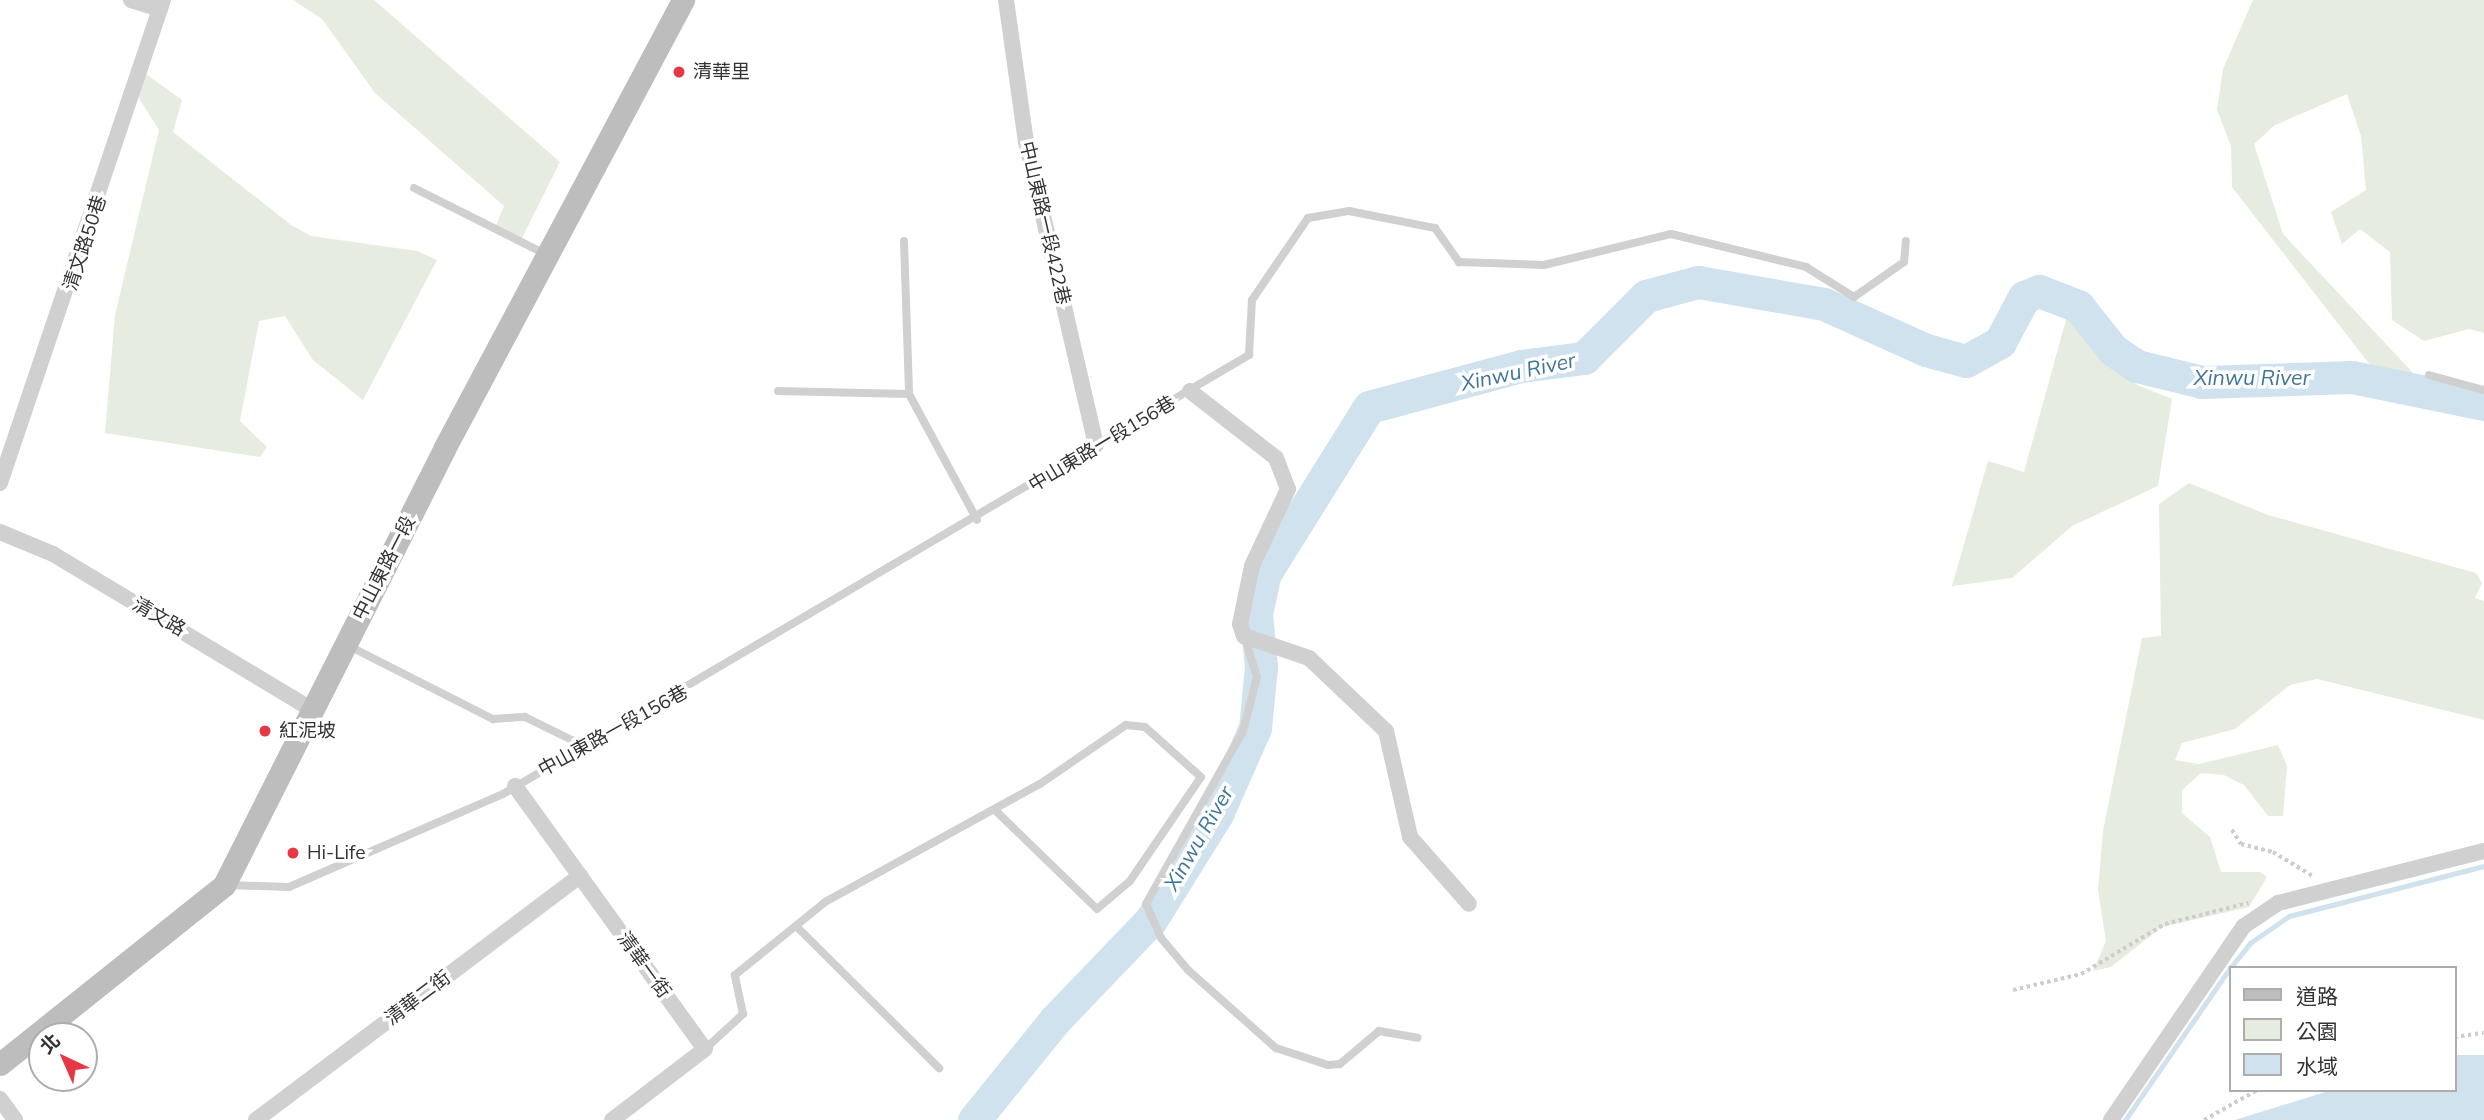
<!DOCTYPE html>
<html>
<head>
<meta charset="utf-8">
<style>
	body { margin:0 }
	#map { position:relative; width:2484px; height:1120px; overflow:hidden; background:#fff; font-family:Mulish,"Noto Sans TC",sans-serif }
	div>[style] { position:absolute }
	.green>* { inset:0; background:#e6ecdf }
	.water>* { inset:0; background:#cfe2ee }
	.stream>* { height:5px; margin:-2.5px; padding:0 2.5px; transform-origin:2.5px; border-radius:2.5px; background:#cfe2ee }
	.river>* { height:33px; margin:-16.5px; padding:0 16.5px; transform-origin:16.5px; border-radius:16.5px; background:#cfe2ee }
	.path>* { height:3.5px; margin-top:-1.75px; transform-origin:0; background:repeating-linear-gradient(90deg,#cdcdcd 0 3.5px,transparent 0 7px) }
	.service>* { height:8px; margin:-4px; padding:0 4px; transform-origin:4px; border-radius:4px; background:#d0d0d0 }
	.minor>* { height:16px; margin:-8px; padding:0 8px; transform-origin:8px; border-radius:8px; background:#d0d0d0 }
	.secondary>* { height:23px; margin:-11.5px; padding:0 11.5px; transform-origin:11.5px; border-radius:11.5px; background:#bdbdbd }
	.dots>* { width:19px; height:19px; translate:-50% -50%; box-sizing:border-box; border:4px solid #fff; border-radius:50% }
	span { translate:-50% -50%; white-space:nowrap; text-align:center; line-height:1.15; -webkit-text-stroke:7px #fff; paint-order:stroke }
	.poi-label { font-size:19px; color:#333 }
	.left { translate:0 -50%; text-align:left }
	.street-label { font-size:19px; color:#333 }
	.water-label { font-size:21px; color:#3f7597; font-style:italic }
	.legend { position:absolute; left:2229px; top:966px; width:228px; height:126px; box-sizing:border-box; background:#fff; border:2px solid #adadad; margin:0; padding:9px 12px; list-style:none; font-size:21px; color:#333 }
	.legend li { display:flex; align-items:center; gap:14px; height:35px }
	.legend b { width:35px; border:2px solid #adadad }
	.north { position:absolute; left:28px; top:1022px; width:70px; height:70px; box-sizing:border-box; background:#fff; border:2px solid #adadad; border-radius:50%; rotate:316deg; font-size:19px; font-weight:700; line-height:28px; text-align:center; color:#333 }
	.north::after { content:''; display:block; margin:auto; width:24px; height:32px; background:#e63946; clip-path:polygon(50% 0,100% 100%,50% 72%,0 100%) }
</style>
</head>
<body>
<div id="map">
	<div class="green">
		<div style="clip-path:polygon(293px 0,374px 0,560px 162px,519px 244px,494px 230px,504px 206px,375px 93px,322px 19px)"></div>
		<div style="clip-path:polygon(2253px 0,2484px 0,2484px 333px,2469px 329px,2424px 341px,2392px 320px,2390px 252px,2360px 229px,2342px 244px,2331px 212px,2366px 190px,2361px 136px,2347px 94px,2275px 125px,2254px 144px,2283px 234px,2414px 374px,2374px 370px,2232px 187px,2231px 146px,2217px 110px,2223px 69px)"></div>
		<div style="clip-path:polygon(146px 74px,182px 100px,173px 132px,291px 225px,311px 236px,417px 251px,437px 260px,363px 400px,313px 360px,285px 316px,259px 321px,240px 421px,267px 447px,260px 457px,105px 433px,115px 315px,159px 130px,135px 92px)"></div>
		<div style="clip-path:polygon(2067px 316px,2104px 360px,2137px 385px,2172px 399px,2158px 486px,2072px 526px,2012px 578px,1952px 586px,1988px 461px,2024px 472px)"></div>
		<div style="clip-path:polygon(2189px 483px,2268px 515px,2476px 573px,2482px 583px,2475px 598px,2484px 601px,2484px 720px,2317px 679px,2290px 685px,2235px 729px,2182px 743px,2175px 760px,2199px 764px,2278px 745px,2287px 766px,2283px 816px,2268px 816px,2244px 785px,2224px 775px,2201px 773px,2182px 790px,2182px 813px,2210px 837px,2221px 872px,2260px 872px,2267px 877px,2249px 907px,2162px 927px,2111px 967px,2093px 971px,2106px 941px,2098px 890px,2103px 831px,2142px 638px,2161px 636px,2159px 504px)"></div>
	</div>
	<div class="water">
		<div style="clip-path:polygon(2454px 1055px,2484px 1055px,2484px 1120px,2235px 1120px,2332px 1090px,2454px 1090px)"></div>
	</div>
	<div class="stream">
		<div style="left:2230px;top:968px;width:32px;rotate:-51deg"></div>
		<div style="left:2250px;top:943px;width:47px;rotate:-34.7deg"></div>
		<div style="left:2289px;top:916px;width:201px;rotate:-14.4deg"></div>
		<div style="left:2125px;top:1120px;width:185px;rotate:-55.4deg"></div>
	</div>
	<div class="river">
		<div style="left:974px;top:1120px;width:129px;rotate:-51deg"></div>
		<div style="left:1055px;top:1020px;width:139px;rotate:-46.2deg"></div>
		<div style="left:1151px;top:920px;width:125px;rotate:-58.1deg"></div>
		<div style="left:1217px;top:814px;width:94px;rotate:-66.2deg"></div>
		<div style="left:1255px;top:728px;width:61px;rotate:-84.4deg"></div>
		<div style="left:1261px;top:667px;width:53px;rotate:-95.4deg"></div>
		<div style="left:1256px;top:614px;width:40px;rotate:-78deg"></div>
		<div style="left:1264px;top:575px;width:198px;rotate:-58deg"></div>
		<div style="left:1369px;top:407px;width:157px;rotate:-15.1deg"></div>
		<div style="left:1521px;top:366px;width:64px;rotate:-7.2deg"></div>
		<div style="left:1584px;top:358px;width:88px;rotate:-45deg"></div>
		<div style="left:1646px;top:296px;width:54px;rotate:-15.1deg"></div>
		<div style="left:1698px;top:282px;width:128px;rotate:9.9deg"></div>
		<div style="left:1824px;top:304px;width:112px;rotate:24.3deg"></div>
		<div style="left:1926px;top:350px;width:41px;rotate:15.4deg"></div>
		<div style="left:1966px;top:361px;width:39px;rotate:-29deg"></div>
		<div style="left:2000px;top:342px;width:51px;rotate:-61.9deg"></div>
		<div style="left:2024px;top:297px;width:16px;rotate:-22deg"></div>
		<div style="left:2039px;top:291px;width:42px;rotate:21deg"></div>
		<div style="left:2078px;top:306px;width:56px;rotate:51.5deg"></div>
		<div style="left:2113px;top:350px;width:29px;rotate:34deg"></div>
		<div style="left:2137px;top:366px;width:67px;rotate:13.8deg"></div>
		<div style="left:2202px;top:382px;width:150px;rotate:-1.9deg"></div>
		<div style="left:2352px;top:377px;width:135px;rotate:11.6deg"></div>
	</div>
	<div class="path">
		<div style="left:2232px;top:830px;width:17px;rotate:57deg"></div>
		<div style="left:2241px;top:844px;width:33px;rotate:14deg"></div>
		<div style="left:2273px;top:852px;width:47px;rotate:31deg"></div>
		<div style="left:2013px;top:990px;width:70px;rotate:-13.2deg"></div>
		<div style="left:2081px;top:974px;width:98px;rotate:-30.8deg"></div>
		<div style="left:2165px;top:924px;width:86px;rotate:-14.2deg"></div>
		<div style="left:2454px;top:1037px;width:30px;rotate:-8deg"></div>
		<div style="left:2204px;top:1120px;width:61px;rotate:-29.5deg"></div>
	</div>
	<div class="service">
		<div style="left:414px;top:188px;width:147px;rotate:26.7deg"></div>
		<div style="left:904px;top:241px;width:153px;rotate:88.1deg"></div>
		<div style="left:909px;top:394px;width:143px;rotate:61.6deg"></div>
		<div style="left:2429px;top:375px;width:57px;rotate:15.3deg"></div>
		<div style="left:778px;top:391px;width:131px;rotate:1.3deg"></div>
		<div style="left:1244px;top:636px;width:43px;rotate:72.4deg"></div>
		<div style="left:1257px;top:677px;width:56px;rotate:104.5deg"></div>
		<div style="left:1243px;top:731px;width:198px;rotate:119.3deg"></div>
		<div style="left:1146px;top:904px;width:37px;rotate:66deg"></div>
		<div style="left:1161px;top:938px;width:42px;rotate:49.8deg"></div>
		<div style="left:1188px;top:970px;width:118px;rotate:41.6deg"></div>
		<div style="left:1276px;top:1048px;width:55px;rotate:18.1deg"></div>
		<div style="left:1328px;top:1065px;width:12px;rotate:-5deg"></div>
		<div style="left:1340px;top:1064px;width:51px;rotate:-40.2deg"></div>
		<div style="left:1379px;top:1031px;width:39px;rotate:10deg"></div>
		<div style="left:347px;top:645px;width:164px;rotate:26.9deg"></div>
		<div style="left:493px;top:719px;width:32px;rotate:-4deg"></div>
		<div style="left:525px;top:717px;width:68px;rotate:26.2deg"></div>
		<div style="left:227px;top:885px;width:62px;rotate:1.8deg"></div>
		<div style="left:289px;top:887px;width:233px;rotate:-23.5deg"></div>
		<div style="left:503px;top:794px;width:866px;rotate:-30.48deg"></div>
		<div style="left:1249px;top:355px;width:55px;rotate:-86.9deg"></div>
		<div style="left:1252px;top:300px;width:99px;rotate:-55.7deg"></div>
		<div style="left:1308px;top:218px;width:42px;rotate:-9.7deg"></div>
		<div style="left:1349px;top:211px;width:88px;rotate:11.2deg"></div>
		<div style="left:1435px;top:228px;width:42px;rotate:54.8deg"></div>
		<div style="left:1459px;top:262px;width:85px;rotate:2deg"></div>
		<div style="left:1544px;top:265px;width:131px;rotate:-13.7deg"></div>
		<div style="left:1671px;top:234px;width:139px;rotate:13.7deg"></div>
		<div style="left:1806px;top:267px;width:57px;rotate:32deg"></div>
		<div style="left:1854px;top:297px;width:61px;rotate:-35deg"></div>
		<div style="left:1904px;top:262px;width:21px;rotate:-85deg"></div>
		<div style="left:796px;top:926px;width:202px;rotate:44.8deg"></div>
		<div style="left:705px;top:1049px;width:52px;rotate:-42.6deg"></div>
		<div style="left:743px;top:1014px;width:40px;rotate:-102deg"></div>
		<div style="left:735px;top:975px;width:116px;rotate:-39deg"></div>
		<div style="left:825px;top:902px;width:245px;rotate:-28.8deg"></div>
		<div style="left:1040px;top:784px;width:104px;rotate:-34.5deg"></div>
		<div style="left:1126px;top:725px;width:19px;rotate:6deg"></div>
		<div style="left:1145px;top:727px;width:75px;rotate:41.8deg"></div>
		<div style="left:1201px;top:777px;width:126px;rotate:124.3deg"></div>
		<div style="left:1130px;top:881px;width:43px;rotate:139.7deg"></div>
		<div style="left:1097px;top:909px;width:142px;rotate:-135.9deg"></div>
	</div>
	<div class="minor">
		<div style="left:131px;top:0;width:30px;rotate:17deg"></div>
		<div style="left:1006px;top:0;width:143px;rotate:82deg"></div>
		<div style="left:1026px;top:142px;width:311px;rotate:77deg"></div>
		<div style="left:1190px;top:391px;width:109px;rotate:37.9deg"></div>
		<div style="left:1276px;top:458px;width:33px;rotate:69deg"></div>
		<div style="left:1288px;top:489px;width:85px;rotate:115.1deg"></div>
		<div style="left:1252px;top:566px;width:59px;rotate:101.7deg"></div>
		<div style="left:1240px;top:624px;width:13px;rotate:72deg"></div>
		<div style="left:1244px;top:636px;width:69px;rotate:18.7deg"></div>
		<div style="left:1309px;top:658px;width:106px;rotate:43.5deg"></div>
		<div style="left:1386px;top:731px;width:109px;rotate:77.2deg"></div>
		<div style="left:1410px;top:837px;width:89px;rotate:48.6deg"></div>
		<div style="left:0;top:483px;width:510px;rotate:-71.35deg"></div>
		<div style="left:0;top:532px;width:57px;rotate:22.5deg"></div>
		<div style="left:53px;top:554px;width:303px;rotate:31deg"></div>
		<div style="left:515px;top:786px;width:324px;rotate:54.2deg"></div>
		<div style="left:705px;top:1049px;width:117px;rotate:142.6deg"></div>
		<div style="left:0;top:1099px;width:26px;rotate:54deg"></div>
		<div style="left:256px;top:1120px;width:406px;rotate:-37deg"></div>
		<div style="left:2111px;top:1120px;width:235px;rotate:-55.6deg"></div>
		<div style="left:2244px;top:926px;width:41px;rotate:-34.1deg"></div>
		<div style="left:2278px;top:903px;width:212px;rotate:-14.2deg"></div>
	</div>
	<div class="secondary">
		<div style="left:0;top:1064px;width:287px;rotate:-38.6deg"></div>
		<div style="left:224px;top:885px;width:488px;rotate:-63.2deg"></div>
		<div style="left:444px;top:449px;width:509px;rotate:-61.97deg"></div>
	</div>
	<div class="dots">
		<div style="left:679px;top:72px;background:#e63946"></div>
		<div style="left:265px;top:731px;background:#e63946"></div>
		<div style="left:293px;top:853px;background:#e63946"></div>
	</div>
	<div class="poi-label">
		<span class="left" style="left:693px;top:72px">清華里</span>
		<span class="left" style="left:279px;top:731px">紅泥坡</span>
		<span class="left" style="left:307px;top:853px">Hi-Life</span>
	</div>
	<div class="street-label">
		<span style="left:1045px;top:223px;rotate:77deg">中山東路一段422巷</span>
		<span style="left:85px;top:243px;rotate:-72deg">清文路50巷</span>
		<span style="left:1102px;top:444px;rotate:-31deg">中山東路一段156巷</span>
		<span style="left:384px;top:568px;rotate:-63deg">中山東路一段</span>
		<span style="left:159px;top:617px;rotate:30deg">清文路</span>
		<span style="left:613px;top:731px;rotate:-29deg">中山東路一段156巷</span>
		<span style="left:644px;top:965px;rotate:54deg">清華一街</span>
		<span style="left:418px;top:998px;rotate:-37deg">清華二街</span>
	</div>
	<div class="water-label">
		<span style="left:1518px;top:371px;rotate:-12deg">Xinwu River</span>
		<span style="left:2252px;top:377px">Xinwu River</span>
		<span style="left:1198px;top:838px;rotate:-60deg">Xinwu River</span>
	</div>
	<ul class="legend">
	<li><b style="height:9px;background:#bdbdbd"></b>道路</li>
	<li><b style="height:19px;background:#e6ecdf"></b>公園</li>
	<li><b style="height:19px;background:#cfe2ee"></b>水域</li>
	</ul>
	<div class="north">北</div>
</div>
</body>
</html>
